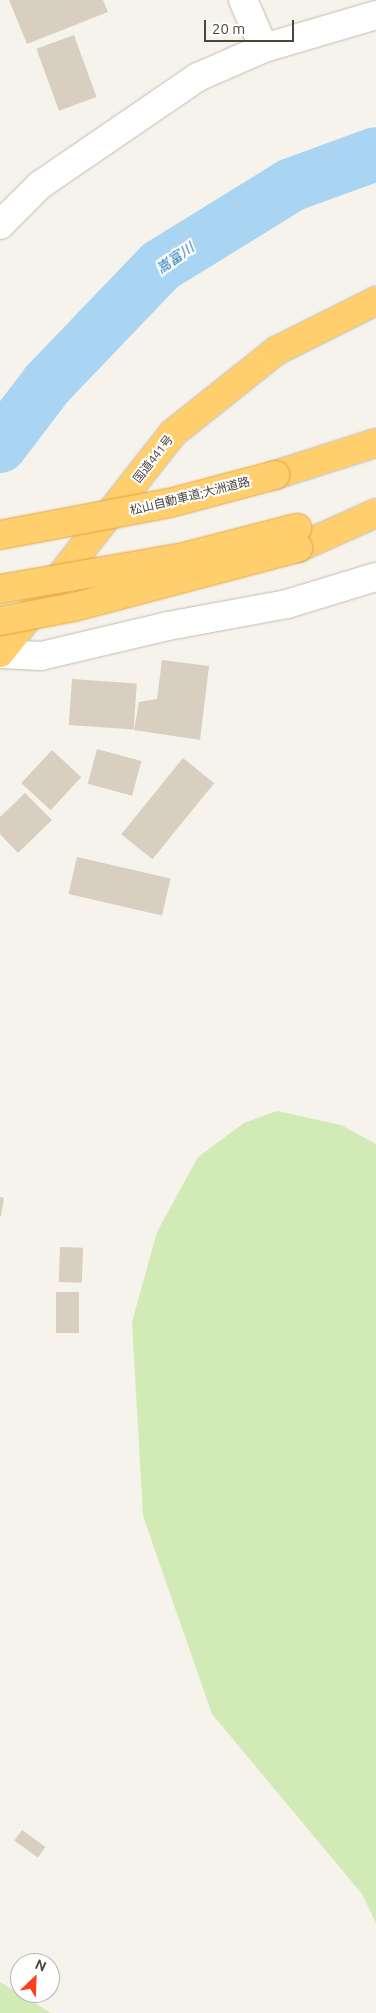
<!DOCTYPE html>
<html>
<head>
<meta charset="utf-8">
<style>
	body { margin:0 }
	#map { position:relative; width:376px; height:2013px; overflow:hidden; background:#f6f3ec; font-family:Ubuntu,"Noto Sans JP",sans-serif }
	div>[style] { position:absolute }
	.green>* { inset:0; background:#d2eab5 }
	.river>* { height:54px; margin:-27px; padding:0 27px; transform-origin:27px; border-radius:27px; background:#a9d4f2 }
	.building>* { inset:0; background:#d8cfc1; transform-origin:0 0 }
	.roads { filter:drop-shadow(0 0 1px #c2bbae) drop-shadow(0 0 1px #c2bbae) }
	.minor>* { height:28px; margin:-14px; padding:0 14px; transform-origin:14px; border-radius:14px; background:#fff }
	.highway>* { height:28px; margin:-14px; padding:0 14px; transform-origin:14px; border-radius:14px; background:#ffcf6e }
	.bridges { filter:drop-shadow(0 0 1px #e0a43c) drop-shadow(0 0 1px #e0a43c) }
	.highway-bridge>* { height:28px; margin:-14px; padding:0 14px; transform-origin:14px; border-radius:14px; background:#ffcf6e }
	span { translate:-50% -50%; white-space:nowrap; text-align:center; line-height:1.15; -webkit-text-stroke:4px #fff; paint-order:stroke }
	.street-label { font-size:12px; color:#4b4439 }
	.water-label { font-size:14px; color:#2e7ab2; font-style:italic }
	.north { position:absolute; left:10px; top:1953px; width:50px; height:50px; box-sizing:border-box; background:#fff; border:1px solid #b7b4b0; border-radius:50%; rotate:24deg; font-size:14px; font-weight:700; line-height:20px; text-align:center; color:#4b4439 }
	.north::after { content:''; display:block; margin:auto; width:18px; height:22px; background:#fc3f1d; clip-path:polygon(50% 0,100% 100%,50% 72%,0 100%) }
	.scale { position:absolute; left:204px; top:20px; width:90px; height:22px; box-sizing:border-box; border:2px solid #4b4439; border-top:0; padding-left:6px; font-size:15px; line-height:18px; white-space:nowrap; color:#4b4439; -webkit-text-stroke:4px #fff; paint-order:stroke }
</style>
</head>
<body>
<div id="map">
	<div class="green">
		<div style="clip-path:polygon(277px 1111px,341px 1125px,376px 1144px,376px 1923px,362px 1894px,212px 1714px,143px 1516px,132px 1322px,157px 1232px,198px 1157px,244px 1123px)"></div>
		<div style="clip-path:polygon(0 1982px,51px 2013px,0 2013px)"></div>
	</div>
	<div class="river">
		<div style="left:0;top:446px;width:78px;rotate:-52.8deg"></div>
		<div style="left:47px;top:384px;width:163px;rotate:-46.2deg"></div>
		<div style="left:160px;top:266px;width:154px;rotate:-31.7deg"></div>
		<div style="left:291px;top:185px;width:90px;rotate:-20deg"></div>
	</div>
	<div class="building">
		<div style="clip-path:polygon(9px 0,103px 0,108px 12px,27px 44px)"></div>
		<div style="left:74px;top:35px;width:66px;height:40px;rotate:70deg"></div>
		<div style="clip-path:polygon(162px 660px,209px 666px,200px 740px,134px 730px,139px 702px,157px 699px)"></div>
		<div style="left:72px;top:679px;width:65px;height:46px;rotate:4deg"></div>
		<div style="left:97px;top:749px;width:46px;height:36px;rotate:15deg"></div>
		<div style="left:52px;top:750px;width:40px;height:45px;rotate:43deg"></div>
		<div style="left:183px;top:758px;width:40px;height:98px;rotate:39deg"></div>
		<div style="clip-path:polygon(25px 793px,52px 820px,18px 853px,0 834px,0 817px)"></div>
		<div style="left:77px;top:857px;width:96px;height:38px;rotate:13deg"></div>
		<div style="clip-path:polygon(0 1197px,4px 1198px,1px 1216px,0 1216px)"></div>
		<div style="left:60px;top:1247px;width:23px;height:35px;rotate:2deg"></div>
		<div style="left:56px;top:1292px;width:23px;height:41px"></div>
		<div style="left:22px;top:1830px;width:29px;height:13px;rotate:36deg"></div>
	</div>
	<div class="roads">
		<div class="minor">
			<div style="left:243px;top:0;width:52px;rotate:66.4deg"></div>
			<div style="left:0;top:225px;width:57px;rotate:-45deg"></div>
			<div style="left:40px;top:185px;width:191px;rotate:-34.4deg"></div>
			<div style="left:198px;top:77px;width:72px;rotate:-23.7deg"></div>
			<div style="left:264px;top:48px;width:117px;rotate:-16.4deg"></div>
			<div style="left:0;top:654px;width:41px;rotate:2.8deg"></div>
			<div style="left:41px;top:656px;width:130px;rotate:-13.3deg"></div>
			<div style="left:168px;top:626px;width:121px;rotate:-10.5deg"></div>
			<div style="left:287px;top:604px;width:93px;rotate:-16.9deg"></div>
		</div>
		<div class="highway">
			<div style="left:275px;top:475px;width:106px;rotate:-17.6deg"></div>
			<div style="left:298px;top:548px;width:85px;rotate:-24.2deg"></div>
			<div style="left:0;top:653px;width:280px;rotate:-51.8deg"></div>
			<div style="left:173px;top:433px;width:132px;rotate:-38.5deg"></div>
			<div style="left:276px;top:351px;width:112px;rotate:-26.6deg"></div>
		</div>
	</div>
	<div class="bridges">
		<div class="highway-bridge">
			<div style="left:0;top:535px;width:173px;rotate:-10.7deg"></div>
			<div style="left:170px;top:503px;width:109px;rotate:-14.9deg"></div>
			<div style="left:0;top:589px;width:183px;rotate:-9.8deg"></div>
			<div style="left:180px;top:558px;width:121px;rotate:-14.4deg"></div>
			<div style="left:0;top:621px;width:75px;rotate:-10.7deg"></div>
			<div style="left:74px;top:607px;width:232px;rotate:-14.8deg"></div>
		</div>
	</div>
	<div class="street-label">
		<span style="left:153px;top:459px;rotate:-52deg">国道441号</span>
		<span style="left:190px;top:496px;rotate:-14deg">松山自動車道;大洲道路</span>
	</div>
	<div class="water-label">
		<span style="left:175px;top:258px;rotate:-35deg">嵩富川</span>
	</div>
	<div class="north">N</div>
	<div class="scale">20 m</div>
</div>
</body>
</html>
